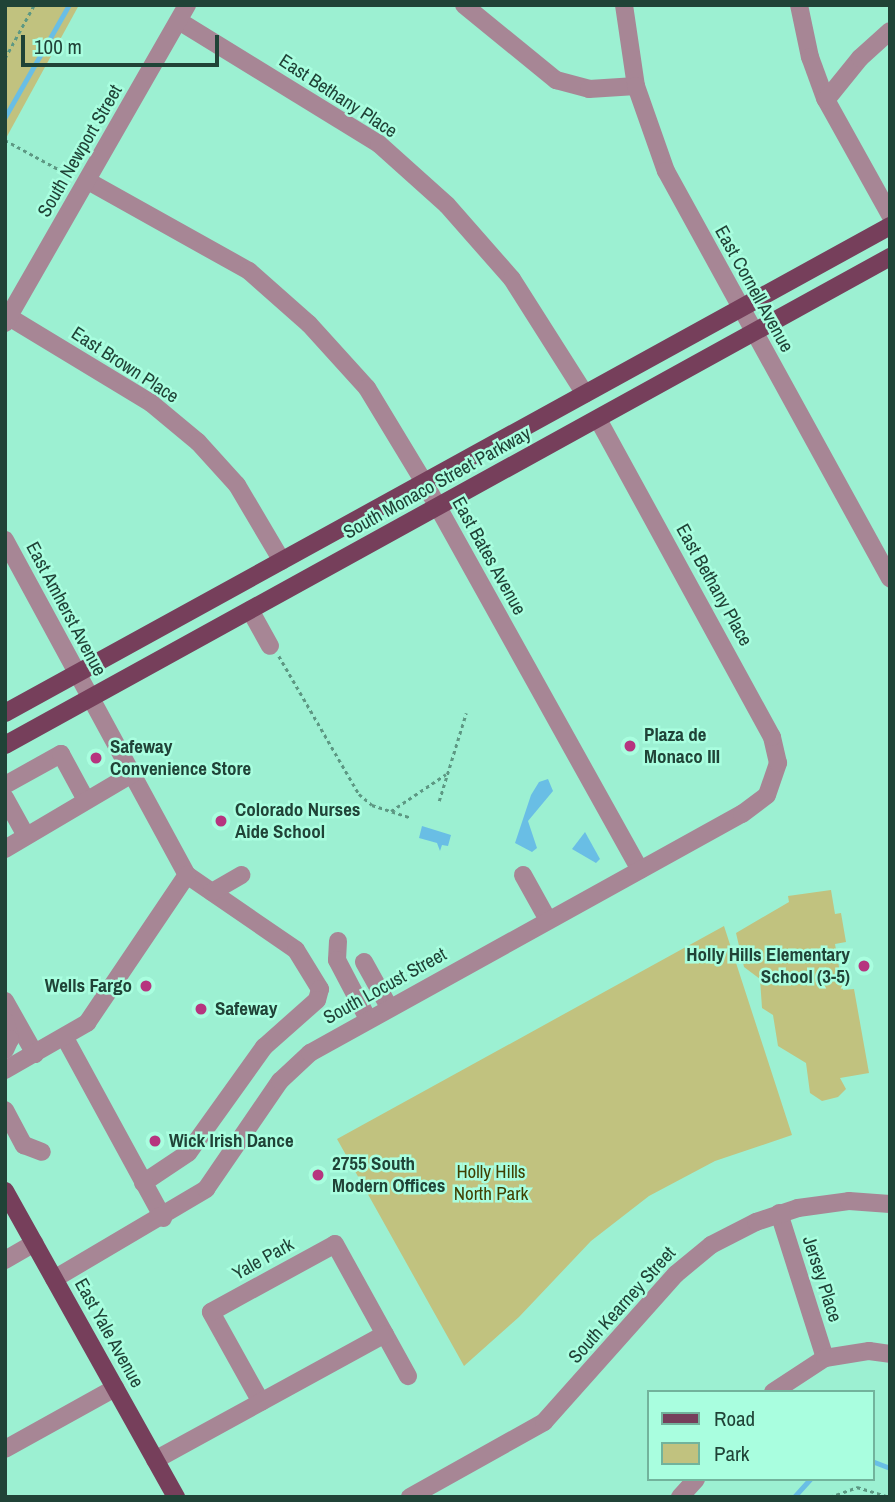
<!DOCTYPE html>
<html>
<head>
<meta charset="utf-8">
<style>
	body { margin:0 }
	#map { position:relative; width:895px; height:1502px; overflow:hidden; background:#9cf0d2; font-family:"Archivo Narrow",sans-serif }
	div>[style] { position:absolute }
	.green>* { inset:0; background:#c1c27f }
	.water>* { inset:0; background:#69bee5 }
	.stream>* { height:4.5px; margin:-2.25px; padding:0 2.25px; transform-origin:2.25px; border-radius:2.25px; background:#69bee5 }
	.path>* { height:2.5px; margin-top:-1.25px; transform-origin:0; background:repeating-linear-gradient(90deg,#5d9883 0 3.5px,transparent 0 7px) }
	.minor>* { height:18px; margin:-9px; padding:0 9px; transform-origin:9px; border-radius:9px; background:#a78695 }
	.major>* { height:18px; margin:-9px; padding:0 9px; transform-origin:9px; border-radius:9px; background:#763f5b }
	.dots>* { width:19px; height:19px; translate:-50% -50%; box-sizing:border-box; border:4px solid #a9fedf; border-radius:50% }
	span { translate:-50% -50%; white-space:nowrap; text-align:center; line-height:1.15; -webkit-text-stroke:5px #a9fedf; paint-order:stroke }
	.street-label { font-size:19px; color:#204337 }
	.poi-label { font-size:19px; color:#204337; font-weight:700 }
	.left { translate:0 -50%; text-align:left }
	.right { translate:-100% -50%; text-align:right }
	.park-label { font-size:19px; color:#403f00 }
	.frame { position:absolute; inset:0; border:7px solid #204337; pointer-events:none }
	.legend { position:absolute; left:647px; top:1390px; width:228px; height:91px; box-sizing:border-box; background:#a9fedf; border:2px solid #72b39c; margin:0; padding:9px 12px; list-style:none; font-size:21px; color:#204337 }
	.legend li { display:flex; align-items:center; gap:14px; height:35px }
	.legend b { width:35px; border:2px solid #72b39c }
	.scale { position:absolute; left:21px; top:35px; width:198px; height:32px; box-sizing:border-box; border:4px solid #204337; border-top:0; padding-left:9px; font-size:21px; line-height:24px; white-space:nowrap; color:#204337; -webkit-text-stroke:5px #a9fedf; paint-order:stroke }
</style>
</head>
<body>
<div id="map">
	<div class="green">
		<div style="clip-path:polygon(5px 5px,79px 5px,5px 140px)"></div>
		<div style="clip-path:polygon(831px 890px,835px 914px,841px 913px,846px 942px,835px 944px,843px 990px,854px 989px,869px 1073px,840px 1078px,846px 1089px,838px 1097px,822px 1101px,810px 1093px,806px 1063px,778px 1046px,773px 1015px,762px 1008px,760px 979px,744px 967px,736px 933px,789px 902px,788px 896px)"></div>
		<div style="clip-path:polygon(724px 926px,792px 1135px,715px 1161px,649px 1196px,591px 1241px,519px 1317px,464px 1366px,337px 1139px)"></div>
	</div>
	<div class="water">
		<div style="clip-path:polygon(548px 779px,553px 791px,528px 821px,537px 848px,532px 852px,515px 843px,531px 795px,539px 782px)"></div>
		<div style="clip-path:polygon(422px 826px,451px 835px,448px 846px,442px 845px,440px 851px,437px 843px,419px 838px)"></div>
		<div style="clip-path:polygon(585px 832px,600px 859px,596px 863px,572px 849px)"></div>
	</div>
	<div class="stream">
		<div style="left:5px;top:117px;width:129px;rotate:-60.3deg"></div>
		<div style="left:872px;top:1461px;width:19px;rotate:21deg"></div>
		<div style="left:794px;top:1497px;width:24px;rotate:-48deg"></div>
	</div>
	<div class="path">
		<div style="left:5px;top:58px;width:60px;rotate:-61.3deg"></div>
		<div style="left:5px;top:140px;width:77px;rotate:28.6deg"></div>
		<div style="left:279px;top:656px;width:160px;rotate:59.9deg"></div>
		<div style="left:359px;top:794px;width:17px;rotate:40deg"></div>
		<div style="left:372px;top:805px;width:40px;rotate:18deg"></div>
		<div style="left:439px;top:801px;width:92px;rotate:-72.9deg"></div>
		<div style="left:391px;top:811px;width:66px;rotate:-33.9deg"></div>
		<div style="left:830px;top:1497px;width:29px;rotate:-20deg"></div>
		<div style="left:857px;top:1487px;width:34px;rotate:17deg"></div>
	</div>
	<div class="minor">
		<div style="left:464px;top:5px;width:119px;rotate:39.2deg"></div>
		<div style="left:556px;top:80px;width:34px;rotate:15deg"></div>
		<div style="left:589px;top:89px;width:47px;rotate:-3.7deg"></div>
		<div style="left:624px;top:5px;width:82px;rotate:81.6deg"></div>
		<div style="left:636px;top:86px;width:90px;rotate:70.6deg"></div>
		<div style="left:666px;top:171px;width:465px;rotate:61.2deg"></div>
		<div style="left:799px;top:5px;width:53px;rotate:78.1deg"></div>
		<div style="left:810px;top:57px;width:44px;rotate:69.9deg"></div>
		<div style="left:825px;top:98px;width:134px;rotate:60.9deg"></div>
		<div style="left:179px;top:21px;width:235px;rotate:31.6deg"></div>
		<div style="left:379px;top:144px;width:91px;rotate:41.9deg"></div>
		<div style="left:447px;top:205px;width:98px;rotate:48.7deg"></div>
		<div style="left:512px;top:279px;width:136px;rotate:57.6deg"></div>
		<div style="left:826px;top:100px;width:54px;rotate:-51deg"></div>
		<div style="left:860px;top:58px;width:40px;rotate:-42deg"></div>
		<div style="left:88px;top:181px;width:184px;rotate:29.2deg"></div>
		<div style="left:249px;top:271px;width:80px;rotate:41.5deg"></div>
		<div style="left:309px;top:324px;width:86px;rotate:47.8deg"></div>
		<div style="left:367px;top:388px;width:110px;rotate:58.8deg"></div>
		<div style="left:424px;top:482px;width:444px;rotate:60.9deg"></div>
		<div style="left:9px;top:317px;width:166px;rotate:31.2deg"></div>
		<div style="left:151px;top:403px;width:61px;rotate:39.7deg"></div>
		<div style="left:198px;top:442px;width:58px;rotate:47.8deg"></div>
		<div style="left:237px;top:485px;width:88px;rotate:59.4deg"></div>
		<div style="left:5px;top:323px;width:366px;rotate:-60.2deg"></div>
		<div style="left:5px;top:540px;width:381px;rotate:61.5deg"></div>
		<div style="left:187px;top:875px;width:132px;rotate:34.5deg"></div>
		<div style="left:296px;top:950px;width:46px;rotate:58.4deg"></div>
		<div style="left:320px;top:989px;width:11px;rotate:105deg"></div>
		<div style="left:317px;top:1000px;width:71px;rotate:138.4deg"></div>
		<div style="left:264px;top:1047px;width:130px;rotate:125.6deg"></div>
		<div style="left:188px;top:1153px;width:54px;rotate:146.3deg"></div>
		<div style="left:250px;top:610px;width:41px;rotate:60.9deg"></div>
		<div style="left:5px;top:785px;width:64px;rotate:-29deg"></div>
		<div style="left:61px;top:754px;width:52px;rotate:61.5deg"></div>
		<div style="left:5px;top:798px;width:41px;rotate:60.9deg"></div>
		<div style="left:5px;top:849px;width:147px;rotate:-30.6deg"></div>
		<div style="left:523px;top:875px;width:51px;rotate:60.9deg"></div>
		<div style="left:212px;top:892px;width:34px;rotate:-30deg"></div>
		<div style="left:338px;top:941px;width:19px;rotate:93deg"></div>
		<div style="left:337px;top:960px;width:67px;rotate:62.3deg"></div>
		<div style="left:364px;top:962px;width:51px;rotate:60.9deg"></div>
		<div style="left:5px;top:1001px;width:61px;rotate:60.5deg"></div>
		<div style="left:5px;top:1021px;width:19px;rotate:74deg"></div>
		<div style="left:10px;top:1039px;width:12px;rotate:114deg"></div>
		<div style="left:65px;top:1038px;width:205px;rotate:61.4deg"></div>
		<div style="left:5px;top:1070px;width:95px;rotate:-29.8deg"></div>
		<div style="left:87px;top:1023px;width:179px;rotate:-56deg"></div>
		<div style="left:5px;top:1110px;width:40px;rotate:62deg"></div>
		<div style="left:24px;top:1145px;width:19px;rotate:21deg"></div>
		<div style="left:779px;top:1213px;width:152px;rotate:72.4deg"></div>
		<div style="left:5px;top:1260px;width:34px;rotate:-30deg"></div>
		<div style="left:54px;top:1279px;width:177px;rotate:-30.6deg"></div>
		<div style="left:206px;top:1189px;width:131px;rotate:-55.6deg"></div>
		<div style="left:280px;top:1081px;width:41px;rotate:-43deg"></div>
		<div style="left:310px;top:1053px;width:494px;rotate:-29deg"></div>
		<div style="left:742px;top:814px;width:31px;rotate:-37deg"></div>
		<div style="left:767px;top:795px;width:34px;rotate:-71deg"></div>
		<div style="left:778px;top:763px;width:27px;rotate:-103deg"></div>
		<div style="left:772px;top:737px;width:362px;rotate:-118.7deg"></div>
		<div style="left:773px;top:1392px;width:62px;rotate:-33.2deg"></div>
		<div style="left:825px;top:1358px;width:45px;rotate:-9deg"></div>
		<div style="left:869px;top:1351px;width:21px;rotate:8deg"></div>
		<div style="left:261px;top:1402px;width:103px;rotate:-119.1deg"></div>
		<div style="left:211px;top:1312px;width:141px;rotate:-28.7deg"></div>
		<div style="left:335px;top:1244px;width:151px;rotate:61.1deg"></div>
		<div style="left:5px;top:1449px;width:126px;rotate:-29deg"></div>
		<div style="left:155px;top:1460px;width:262px;rotate:-28.7deg"></div>
		<div style="left:410px;top:1497px;width:154px;rotate:-29.2deg"></div>
		<div style="left:544px;top:1422px;width:198px;rotate:-48.3deg"></div>
		<div style="left:676px;top:1274px;width:45px;rotate:-39.6deg"></div>
		<div style="left:711px;top:1245px;width:51px;rotate:-27.1deg"></div>
		<div style="left:756px;top:1222px;width:44px;rotate:-18.4deg"></div>
		<div style="left:798px;top:1208px;width:51px;rotate:-7.8deg"></div>
		<div style="left:849px;top:1201px;width:41px;rotate:4.2deg"></div>
		<div style="left:680px;top:1497px;width:24px;rotate:-48deg"></div>
	</div>
	<div class="major">
		<div style="left:5px;top:713px;width:1010px;rotate:-28.82deg"></div>
		<div style="left:5px;top:745px;width:1011px;rotate:-28.87deg"></div>
		<div style="left:5px;top:1191px;width:351px;rotate:60.8deg"></div>
	</div>
	<div class="dots">
		<div style="left:630px;top:746px;background:#b6357f"></div>
		<div style="left:96px;top:758px;background:#b6357f"></div>
		<div style="left:221px;top:821px;background:#b6357f"></div>
		<div style="left:864px;top:966px;background:#b6357f"></div>
		<div style="left:146px;top:986px;background:#b6357f"></div>
		<div style="left:201px;top:1009px;background:#b6357f"></div>
		<div style="left:155px;top:1141px;background:#b6357f"></div>
		<div style="left:318px;top:1175px;background:#b6357f"></div>
	</div>
	<div class="street-label">
		<span style="left:338px;top:96px;rotate:33deg">East Bethany Place</span>
		<span style="left:80px;top:151px;rotate:-60deg">South Newport Street</span>
		<span style="left:754px;top:289px;rotate:61deg">East Cornell Avenue</span>
		<span style="left:125px;top:365px;rotate:33deg">East Brown Place</span>
		<span style="left:437px;top:483px;rotate:-29deg">South Monaco Street Parkway</span>
		<span style="left:489px;top:556px;rotate:61deg">East Bates Avenue</span>
		<span style="left:714px;top:585px;rotate:61deg">East Bethany Place</span>
		<span style="left:66px;top:609px;rotate:62deg">East Amherst Avenue</span>
		<span style="left:385px;top:986px;rotate:-29deg">South Locust Street</span>
		<span style="left:263px;top:1259px;rotate:-29deg">Yale Park</span>
		<span style="left:822px;top:1279px;rotate:72deg">Jersey Place</span>
		<span style="left:622px;top:1305px;rotate:-48deg">South Kearney Street</span>
		<span style="left:109px;top:1333px;rotate:61deg">East Yale Avenue</span>
	</div>
	<div class="poi-label">
		<span class="left" style="left:644px;top:746px">Plaza de<br>Monaco III</span>
		<span class="left" style="left:110px;top:758px">Safeway<br>Convenience Store</span>
		<span class="left" style="left:235px;top:821px">Colorado Nurses<br>Aide School</span>
		<span class="right" style="left:850px;top:966px">Holly Hills Elementary<br>School (3-5)</span>
		<span class="right" style="left:132px;top:986px">Wells Fargo</span>
		<span class="left" style="left:215px;top:1009px">Safeway</span>
		<span class="left" style="left:169px;top:1141px">Wick Irish Dance</span>
		<span class="left" style="left:332px;top:1175px">2755 South<br>Modern Offices</span>
	</div>
	<div class="park-label">
		<span style="left:491px;top:1183px">Holly Hills<br>North Park</span>
	</div>
	<div class="frame"></div>
	<ul class="legend">
	<li><b style="height:9px;background:#763f5b"></b>Road</li>
	<li><b style="height:19px;background:#c1c27f"></b>Park</li>
	</ul>
	<div class="scale">100 m</div>
</div>
</body>
</html>
